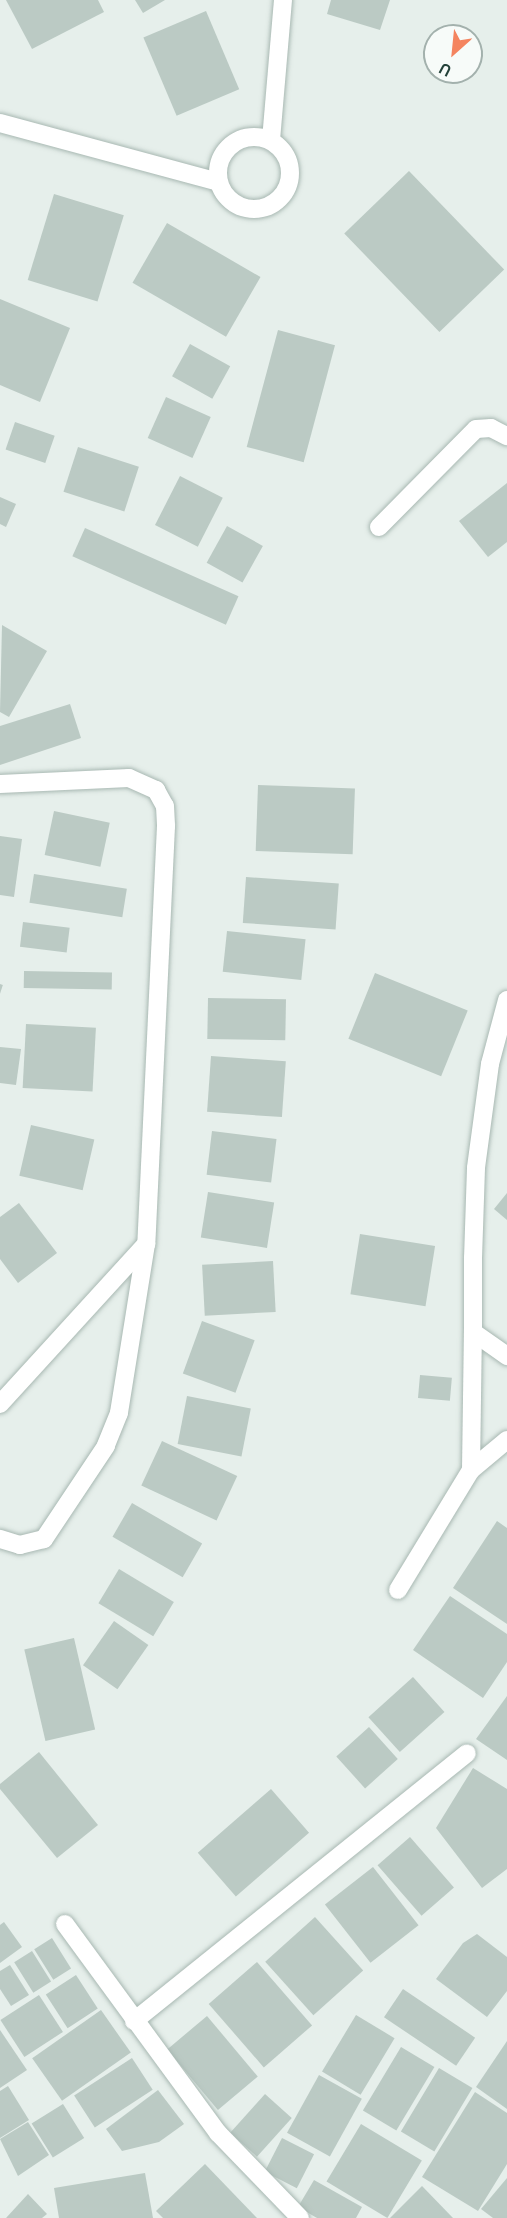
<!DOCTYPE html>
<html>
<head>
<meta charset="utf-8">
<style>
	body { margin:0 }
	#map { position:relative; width:507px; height:2218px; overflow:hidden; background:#e6efeb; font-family:Overpass,sans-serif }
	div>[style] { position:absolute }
	.building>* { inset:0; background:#bbcac4; transform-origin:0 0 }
	.roads { filter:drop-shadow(0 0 2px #a8b8b2) drop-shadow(0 0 2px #a8b8b2) }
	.minor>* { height:18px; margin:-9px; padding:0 9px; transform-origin:9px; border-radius:9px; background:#fff }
	.minor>.ring { margin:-9px; padding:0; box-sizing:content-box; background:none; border:18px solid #fff; border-radius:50% }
	span { translate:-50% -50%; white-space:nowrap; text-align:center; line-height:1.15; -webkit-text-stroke:6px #f7fbf9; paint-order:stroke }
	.north { position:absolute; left:423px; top:24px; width:60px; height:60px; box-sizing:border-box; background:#f7fbf9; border:2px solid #a3b1ad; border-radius:50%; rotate:207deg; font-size:16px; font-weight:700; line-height:24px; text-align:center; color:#24423a }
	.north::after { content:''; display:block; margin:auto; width:21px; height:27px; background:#f4845f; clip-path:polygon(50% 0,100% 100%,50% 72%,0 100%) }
</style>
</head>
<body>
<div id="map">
	<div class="building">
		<div style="clip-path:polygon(6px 0,98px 0,104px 12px,32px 49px)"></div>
		<div style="clip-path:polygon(135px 0,165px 0,143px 13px)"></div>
		<div style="clip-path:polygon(331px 0,390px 0,380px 30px,327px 14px)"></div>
		<div style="left:206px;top:11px;width:85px;height:68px;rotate:67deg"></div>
		<div style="left:409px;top:171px;width:137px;height:90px;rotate:46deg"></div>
		<div style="left:54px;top:194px;width:73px;height:90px;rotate:17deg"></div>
		<div style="left:167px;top:223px;width:108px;height:69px;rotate:30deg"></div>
		<div style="clip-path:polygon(0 299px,70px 328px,40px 402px,0 385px)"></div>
		<div style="left:278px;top:330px;width:59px;height:121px;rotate:15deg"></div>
		<div style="left:190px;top:344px;width:46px;height:37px;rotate:29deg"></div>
		<div style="left:166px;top:397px;width:49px;height:45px;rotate:24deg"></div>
		<div style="left:15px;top:422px;width:42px;height:29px;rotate:19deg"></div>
		<div style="left:78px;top:447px;width:64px;height:47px;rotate:18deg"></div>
		<div style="left:180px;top:476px;width:48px;height:55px;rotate:27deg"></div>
		<div style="clip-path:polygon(507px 483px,507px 542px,488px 557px,459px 521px)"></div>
		<div style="clip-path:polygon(0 497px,16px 504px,6px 527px,0 524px)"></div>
		<div style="left:227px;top:526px;width:41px;height:42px;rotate:29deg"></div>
		<div style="left:85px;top:528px;width:168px;height:31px;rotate:24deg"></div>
		<div style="clip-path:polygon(2px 625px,47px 651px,9px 717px,0 712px)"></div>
		<div style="clip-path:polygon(70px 704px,81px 738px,0 765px,0 726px)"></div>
		<div style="left:258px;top:785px;width:97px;height:66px;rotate:2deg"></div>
		<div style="left:54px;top:811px;width:57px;height:45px;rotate:12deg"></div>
		<div style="clip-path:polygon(0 836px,22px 839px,14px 897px,0 895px)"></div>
		<div style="left:34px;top:874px;width:94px;height:29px;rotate:9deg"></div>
		<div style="left:246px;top:877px;width:93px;height:46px;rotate:4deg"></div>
		<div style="left:23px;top:922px;width:47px;height:25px;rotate:7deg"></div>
		<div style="left:227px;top:931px;width:79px;height:41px;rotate:6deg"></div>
		<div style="left:24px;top:971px;width:88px;height:17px;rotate:1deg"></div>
		<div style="left:375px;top:973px;width:100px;height:71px;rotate:22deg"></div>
		<div style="left:0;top:984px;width:3px;height:40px;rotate:18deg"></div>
		<div style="left:208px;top:998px;width:78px;height:41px;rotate:1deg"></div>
		<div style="left:26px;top:1024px;width:70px;height:64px;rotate:3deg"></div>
		<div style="clip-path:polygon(0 1047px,21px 1049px,16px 1085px,0 1083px)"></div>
		<div style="left:211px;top:1056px;width:75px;height:56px;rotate:4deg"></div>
		<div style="left:31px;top:1125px;width:65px;height:52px;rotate:13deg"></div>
		<div style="left:212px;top:1131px;width:65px;height:44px;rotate:7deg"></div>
		<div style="left:208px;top:1192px;width:67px;height:46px;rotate:9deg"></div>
		<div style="clip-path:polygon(507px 1193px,507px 1220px,494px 1209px)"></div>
		<div style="clip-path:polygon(19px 1203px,57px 1253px,18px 1283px,0 1259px,0 1217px)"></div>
		<div style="left:360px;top:1234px;width:76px;height:61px;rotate:9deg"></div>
		<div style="left:273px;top:1261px;width:51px;height:71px;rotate:87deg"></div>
		<div style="left:202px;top:1321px;width:56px;height:56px;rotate:20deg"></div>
		<div style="left:420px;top:1375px;width:32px;height:23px;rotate:5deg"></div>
		<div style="left:187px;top:1396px;width:65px;height:49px;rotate:11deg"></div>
		<div style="left:162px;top:1441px;width:83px;height:49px;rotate:25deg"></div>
		<div style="left:132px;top:1503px;width:81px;height:39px;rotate:30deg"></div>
		<div style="clip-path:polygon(497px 1521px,507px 1528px,507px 1624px,453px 1588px)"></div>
		<div style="left:119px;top:1569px;width:64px;height:40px;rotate:31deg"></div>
		<div style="clip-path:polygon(450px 1596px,507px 1634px,507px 1662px,483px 1698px,413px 1650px)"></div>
		<div style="left:114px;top:1621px;width:42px;height:54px;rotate:35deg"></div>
		<div style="left:74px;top:1638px;width:94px;height:51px;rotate:77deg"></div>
		<div style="left:413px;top:1677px;width:47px;height:60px;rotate:48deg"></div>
		<div style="clip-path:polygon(507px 1696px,507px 1760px,476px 1739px)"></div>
		<div style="left:369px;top:1727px;width:43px;height:44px;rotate:48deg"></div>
		<div style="clip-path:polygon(39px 1752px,98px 1825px,57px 1858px,0 1789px,0 1784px)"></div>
		<div style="clip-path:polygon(473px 1768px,507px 1789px,507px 1869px,482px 1888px,436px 1828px)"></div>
		<div style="left:271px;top:1789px;width:58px;height:97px;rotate:49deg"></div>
		<div style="left:410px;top:1837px;width:67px;height:43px;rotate:49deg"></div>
		<div style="left:373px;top:1867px;width:74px;height:61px;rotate:52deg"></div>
		<div style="left:315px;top:1917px;width:72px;height:67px;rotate:48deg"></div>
		<div style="clip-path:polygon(4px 1922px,22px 1947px,0 1963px,0 1925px)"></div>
		<div style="clip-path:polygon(477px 1934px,507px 1957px,507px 1991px,487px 2017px,436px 1979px,463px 1943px)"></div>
		<div style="left:52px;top:1938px;width:36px;height:21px;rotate:58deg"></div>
		<div style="left:32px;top:1951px;width:36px;height:21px;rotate:58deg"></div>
		<div style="left:257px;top:1962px;width:84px;height:64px;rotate:49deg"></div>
		<div style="clip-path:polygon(10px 1965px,29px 1995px,11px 2006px,0 1989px,0 1971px)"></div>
		<div style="left:76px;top:1975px;width:40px;height:36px;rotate:57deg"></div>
		<div style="left:403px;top:1989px;width:87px;height:34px;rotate:34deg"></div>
		<div style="left:39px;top:1995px;width:44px;height:46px;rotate:57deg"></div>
		<div style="left:101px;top:2010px;width:52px;height:84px;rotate:55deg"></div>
		<div style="left:356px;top:2015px;width:45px;height:66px;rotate:31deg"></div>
		<div style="left:207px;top:2016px;width:79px;height:52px;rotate:50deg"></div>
		<div style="clip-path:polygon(0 2030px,27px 2070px,0 2088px)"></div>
		<div style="clip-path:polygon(507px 2041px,507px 2109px,476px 2087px)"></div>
		<div style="left:401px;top:2047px;width:39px;height:74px;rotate:31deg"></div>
		<div style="left:132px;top:2058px;width:38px;height:69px;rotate:57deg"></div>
		<div style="left:439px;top:2068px;width:39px;height:74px;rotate:31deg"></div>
		<div style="left:319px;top:2075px;width:49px;height:66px;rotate:29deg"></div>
		<div style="clip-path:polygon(8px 2086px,29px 2120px,0 2138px,0 2091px)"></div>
		<div style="clip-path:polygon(158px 2090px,184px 2124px,159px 2142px,122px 2151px,106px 2129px)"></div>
		<div style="clip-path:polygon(475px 2092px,507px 2113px,507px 2164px,478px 2211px,422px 2177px)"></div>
		<div style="left:265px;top:2094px;width:36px;height:52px;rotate:42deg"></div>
		<div style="left:63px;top:2104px;width:40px;height:37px;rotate:58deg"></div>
		<div style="clip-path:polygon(28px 2122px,49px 2155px,18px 2176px,0 2139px)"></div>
		<div style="left:361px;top:2124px;width:71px;height:67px;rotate:31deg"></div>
		<div style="left:282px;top:2138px;width:36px;height:38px;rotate:27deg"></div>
		<div style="clip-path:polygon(205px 2164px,257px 2218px,163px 2218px,156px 2211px)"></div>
		<div style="clip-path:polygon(145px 2173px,153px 2218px,59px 2218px,54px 2188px)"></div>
		<div style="clip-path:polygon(507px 2178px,507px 2218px,493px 2218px,481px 2209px)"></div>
		<div style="clip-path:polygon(314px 2180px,362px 2207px,356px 2218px,317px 2218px,298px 2207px)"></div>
		<div style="clip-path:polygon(422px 2186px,453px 2218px,390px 2218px)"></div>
		<div style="clip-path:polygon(28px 2194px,47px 2214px,42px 2218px,6px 2218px)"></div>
	</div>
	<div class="roads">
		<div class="minor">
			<div style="left:0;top:123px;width:226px;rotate:15.1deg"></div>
			<div class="ring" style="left:218px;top:137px;width:54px;height:54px"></div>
			<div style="left:271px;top:140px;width:141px;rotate:-85.1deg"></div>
			<div style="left:379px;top:527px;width:138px;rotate:-45.3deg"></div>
			<div style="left:476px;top:429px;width:15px;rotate:-4deg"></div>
			<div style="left:491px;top:428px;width:18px;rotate:27deg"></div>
			<div style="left:0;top:784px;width:129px;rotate:-2.7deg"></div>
			<div style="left:129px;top:778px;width:30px;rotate:24deg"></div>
			<div style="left:156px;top:790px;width:18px;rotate:61deg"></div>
			<div style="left:165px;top:806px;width:20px;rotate:87deg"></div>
			<div style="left:166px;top:826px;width:418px;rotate:92.7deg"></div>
			<div style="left:146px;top:1244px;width:171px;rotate:99.1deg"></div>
			<div style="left:119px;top:1413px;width:35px;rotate:112deg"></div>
			<div style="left:106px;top:1446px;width:112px;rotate:123.7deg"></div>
			<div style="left:44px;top:1539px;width:25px;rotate:166deg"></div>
			<div style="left:20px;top:1545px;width:21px;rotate:-163deg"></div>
			<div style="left:507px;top:1000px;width:66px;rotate:104.9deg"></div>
			<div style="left:490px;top:1064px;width:105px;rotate:97.7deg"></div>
			<div style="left:476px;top:1168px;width:90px;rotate:91.9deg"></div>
			<div style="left:473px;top:1258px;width:74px;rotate:90deg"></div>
			<div style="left:473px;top:1332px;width:42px;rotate:35.2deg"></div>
			<div style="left:0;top:1404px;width:217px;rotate:-47.6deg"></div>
			<div style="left:471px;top:1470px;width:47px;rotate:-39.8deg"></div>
			<div style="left:398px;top:1590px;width:140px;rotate:-58.7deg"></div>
			<div style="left:471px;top:1470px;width:138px;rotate:-89.2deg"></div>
			<div style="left:65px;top:1924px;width:259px;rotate:53.8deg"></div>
			<div style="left:218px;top:2133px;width:118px;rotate:46deg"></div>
			<div style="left:134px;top:2021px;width:427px;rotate:-38.8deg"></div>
		</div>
	</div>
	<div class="north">U</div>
</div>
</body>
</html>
